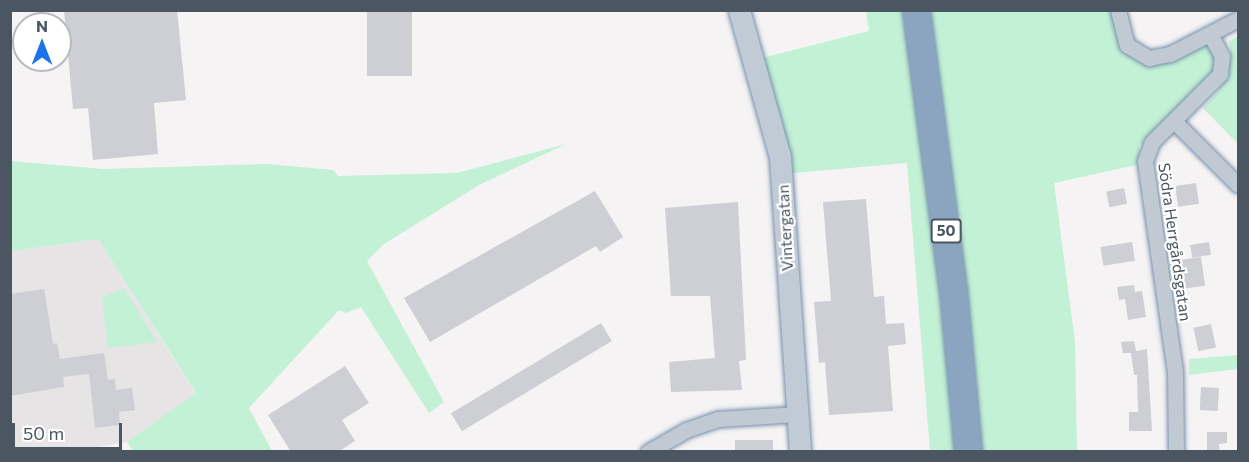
<!DOCTYPE html>
<html>
<head>
<meta charset="utf-8">
<style>
	body { margin:0 }
	#map { position:relative; width:1249px; height:462px; overflow:hidden; background:#f5f3f3; font-family:Commissioner,sans-serif }
	div>[style] { position:absolute }
	.education>* { inset:0; background:#e6e4e5 }
	.green>* { inset:0; background:#c3f1d5 }
	.building>* { inset:0; background:#cdcfd5; transform-origin:0 0 }
	.roads { filter:drop-shadow(0 0 2px #7690ad) drop-shadow(0 0 2px #7690ad) }
	.street>* { height:15px; margin:-7.5px; padding:0 7.5px; transform-origin:7.5px; border-radius:7.5px; background:#c1cad2 }
	.secondary>* { height:21px; margin:-10.5px; padding:0 10.5px; transform-origin:10.5px; border-radius:10.5px; background:#c1cbd6 }
	.highway>* { height:27px; margin:-13.5px; padding:0 13.5px; transform-origin:13.5px; border-radius:13.5px; background:#8ba5c1 }
	span { translate:-50% -50%; white-space:nowrap; text-align:center; line-height:1.15; -webkit-text-stroke:4.5px #fff; paint-order:stroke }
	.shield-label span { padding:2px 4px; background:#fff; border:2px solid; border-radius:4px; -webkit-text-stroke-width:0 }
	.shield-label { font-size:15px; color:#4a5661; font-weight:700 }
	.street-label { font-size:16px; color:#4a5661 }
	.frame { position:absolute; inset:0; border:12px solid #4a5661; pointer-events:none }
	.north { position:absolute; left:12px; top:12px; width:60px; height:60px; box-sizing:border-box; background:#fff; border:2px solid #b7bbc0; border-radius:50%; rotate:0deg; font-size:16px; font-weight:700; line-height:24px; text-align:center; color:#4a5661 }
	.north::after { content:''; display:block; margin:auto; width:21px; height:27px; background:#1a73e8; clip-path:polygon(50% 0,100% 100%,50% 72%,0 100%) }
	.scale { position:absolute; left:12px; top:423px; width:110px; height:27px; box-sizing:border-box; border:3px solid #4a5661; border-top:0; padding-left:8px; font-size:18px; line-height:21px; white-space:nowrap; color:#4a5661; -webkit-text-stroke:4px #fff; paint-order:stroke }
</style>
</head>
<body>
<div id="map">
	<div class="education">
		<div style="clip-path:polygon(98px 239px,196px 394px,127px 442px,75px 451px,11px 451px,10px 251px)"></div>
	</div>
	<div class="green">
		<div style="clip-path:polygon(866px 11px,1115px 11px,1120px 40px,1146px 59px,1213px 27px,1217px 60px,1208px 84px,1139px 146px,1141px 164px,1054px 183px,1075px 342px,1077px 451px,930px 451px,907px 163px,782px 174px,754px 60px,869px 31px)"></div>
		<div style="clip-path:polygon(1238px 36px,1238px 144px,1203px 108px,1219px 90px,1231px 51px,1229px 41px)"></div>
		<div style="clip-path:polygon(566px 144px,479px 185px,384px 244px,367px 261px,444px 402px,429px 413px,361px 307px,346px 313px,339px 310px,249px 408px,272px 451px,133px 451px,127px 442px,196px 393px,98px 239px,11px 251px,11px 161px,103px 169px,266px 164px,334px 170px,338px 176px,457px 173px)"></div>
		<div style="clip-path:polygon(124px 288px,157px 342px,108px 348px,102px 298px)"></div>
		<div style="clip-path:polygon(1238px 355px,1238px 369px,1189px 375px,1189px 359px)"></div>
	</div>
	<div class="building">
		<div style="clip-path:polygon(64px 10px,177px 10px,186px 100px,154px 103px,158px 154px,93px 160px,88px 108px,73px 109px)"></div>
		<div style="left:367px;top:10px;width:45px;height:66px"></div>
		<div style="left:1196px;top:183px;width:21px;height:21px;rotate:82deg"></div>
		<div style="left:1124px;top:188px;width:16px;height:18px;rotate:79deg"></div>
		<div style="clip-path:polygon(595px 191px,623px 237px,600px 252px,596px 246px,430px 342px,404px 298px)"></div>
		<div style="clip-path:polygon(866px 199px,874px 297px,884px 296px,886px 324px,904px 323px,906px 344px,888px 346px,893px 411px,829px 415px,825px 362px,819px 363px,814px 302px,831px 301px,823px 202px)"></div>
		<div style="clip-path:polygon(738px 202px,746px 360px,739px 361px,742px 390px,671px 392px,669px 362px,715px 358px,710px 296px,671px 296px,665px 208px)"></div>
		<div style="left:1132px;top:242px;width:19px;height:32px;rotate:81deg"></div>
		<div style="left:1209px;top:242px;width:13px;height:19px;rotate:81deg"></div>
		<div style="left:1201px;top:257px;width:29px;height:22px;rotate:82deg"></div>
		<div style="clip-path:polygon(1134px 285px,1135px 292px,1142px 291px,1146px 317px,1128px 320px,1125px 299px,1119px 300px,1117px 287px)"></div>
		<div style="clip-path:polygon(44px 289px,53px 344px,57px 343px,60px 359px,104px 353px,108px 380px,115px 379px,116px 390px,132px 388px,135px 410px,119px 412px,120px 425px,95px 428px,89px 374px,63px 377px,64px 387px,10px 396px,10px 294px)"></div>
		<div style="left:601px;top:323px;width:21px;height:175px;rotate:59deg"></div>
		<div style="left:1211px;top:324px;width:24px;height:18px;rotate:78deg"></div>
		<div style="clip-path:polygon(1134px 341px,1136px 351px,1147px 349px,1152px 431px,1129px 431px,1129px 412px,1138px 412px,1137px 375px,1134px 375px,1131px 353px,1123px 353px,1121px 342px)"></div>
		<div style="clip-path:polygon(345px 366px,369px 403px,342px 420px,355px 441px,338px 452px,291px 452px,268px 415px)"></div>
		<div style="left:1201px;top:387px;width:18px;height:23px;rotate:3deg"></div>
		<div style="clip-path:polygon(1207px 432px,1227px 432px,1227px 443px,1219px 444px,1220px 452px,1207px 452px)"></div>
		<div style="left:773px;top:440px;width:12px;height:38px;rotate:90deg"></div>
	</div>
	<div class="roads">
		<div class="street">
			<div style="left:1118px;top:10px;width:36px;rotate:76deg"></div>
			<div style="left:1127px;top:45px;width:26px;rotate:31deg"></div>
			<div style="left:1149px;top:58px;width:21px;rotate:-11deg"></div>
			<div style="left:1170px;top:54px;width:76px;rotate:-27.2deg"></div>
			<div style="left:1175px;top:122px;width:89px;rotate:45deg"></div>
			<div style="left:648px;top:452px;width:44px;rotate:-30.1deg"></div>
			<div style="left:686px;top:430px;width:34px;rotate:-19deg"></div>
			<div style="left:718px;top:419px;width:79px;rotate:-3.6deg"></div>
			<div style="left:1176px;top:452px;width:80px;rotate:-90.7deg"></div>
			<div style="left:1175px;top:372px;width:213px;rotate:-98.1deg"></div>
			<div style="left:1145px;top:161px;width:20px;rotate:-70deg"></div>
			<div style="left:1152px;top:142px;width:96px;rotate:-45deg"></div>
			<div style="left:1220px;top:74px;width:18px;rotate:-84deg"></div>
			<div style="left:1222px;top:56px;width:25px;rotate:-119deg"></div>
		</div>
		<div class="secondary">
			<div style="left:739px;top:10px;width:153px;rotate:74.4deg"></div>
			<div style="left:780px;top:157px;width:296px;rotate:86.1deg"></div>
		</div>
		<div class="highway">
			<div style="left:916px;top:10px;width:282px;rotate:82.5deg"></div>
			<div style="left:953px;top:290px;width:163px;rotate:84.7deg"></div>
		</div>
	</div>
	<div class="shield-label">
		<span style="left:946px;top:231px">50</span>
	</div>
	<div class="street-label">
		<span style="left:785px;top:228px;rotate:-93deg">Vintergatan</span>
		<span style="left:1175px;top:242px;rotate:82deg">Södra Herrgårdsgatan</span>
	</div>
	<div class="frame"></div>
	<div class="north">N</div>
	<div class="scale">50 m</div>
</div>
</body>
</html>
